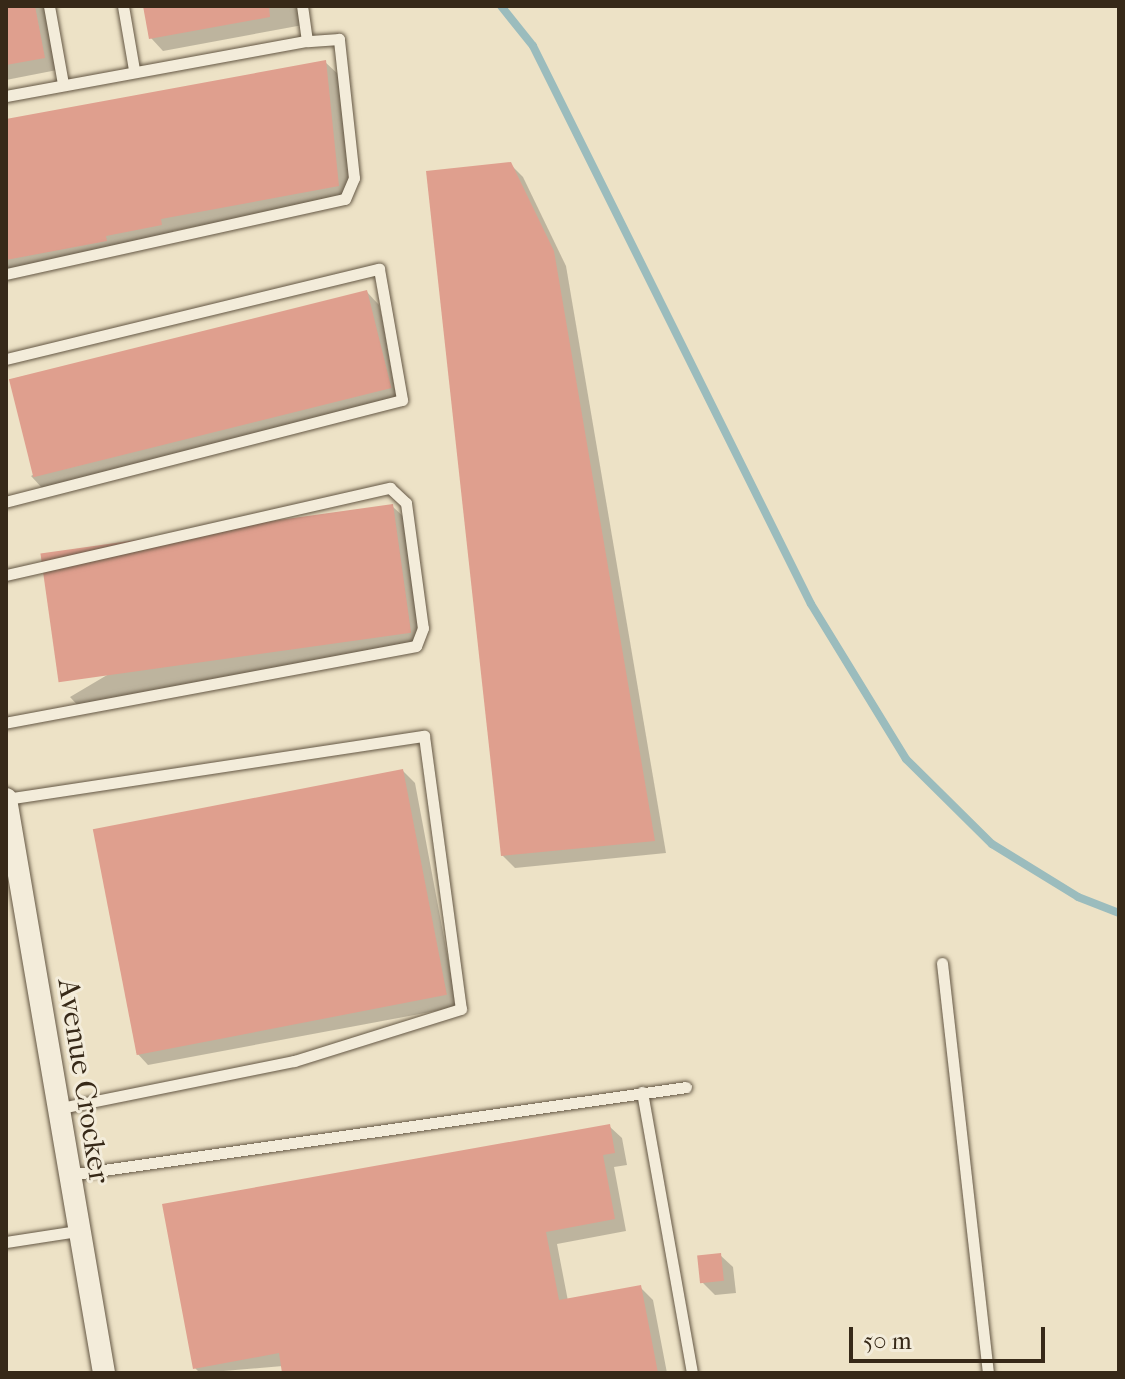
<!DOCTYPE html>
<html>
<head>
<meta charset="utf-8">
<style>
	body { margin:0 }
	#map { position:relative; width:1125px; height:1379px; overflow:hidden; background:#ede2c6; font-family:"IM FELL French Canon",serif }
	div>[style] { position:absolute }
	.shadow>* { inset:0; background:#0003 }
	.stream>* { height:8px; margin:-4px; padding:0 4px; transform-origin:4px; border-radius:4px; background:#9bbcbd }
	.building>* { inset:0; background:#df9f8e; transform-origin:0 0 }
	.roads { filter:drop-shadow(0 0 2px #645744) drop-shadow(0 0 2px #645744) }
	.lane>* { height:11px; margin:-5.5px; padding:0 5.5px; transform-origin:5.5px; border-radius:5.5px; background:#f3ecda }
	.street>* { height:22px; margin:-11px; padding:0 11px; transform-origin:11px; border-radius:11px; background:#f3ecda }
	span { translate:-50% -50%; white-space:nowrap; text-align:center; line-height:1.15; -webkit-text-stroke:6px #f3ecda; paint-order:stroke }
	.street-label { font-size:30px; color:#372918 }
	.frame { position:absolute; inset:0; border:8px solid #372918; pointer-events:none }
	.scale { position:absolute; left:849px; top:1327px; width:196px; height:36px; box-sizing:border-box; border:4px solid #372918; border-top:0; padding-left:10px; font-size:24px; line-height:28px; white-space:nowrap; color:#372918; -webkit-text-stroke:6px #f3ecda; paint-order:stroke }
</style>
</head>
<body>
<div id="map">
	<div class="shadow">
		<div style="clip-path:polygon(6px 6px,45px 6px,57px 70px,6px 80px)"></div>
		<div style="clip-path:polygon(145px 6px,299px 6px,303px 25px,163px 51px,151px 38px)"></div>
		<div style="clip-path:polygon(325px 62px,338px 74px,351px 198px,173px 231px,174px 237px,6px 275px,6px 121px)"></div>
		<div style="clip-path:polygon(510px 164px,523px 177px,566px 266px,666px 853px,515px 868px,502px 855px)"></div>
		<div style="clip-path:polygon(367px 292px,379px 305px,403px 400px,43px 489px,31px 476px)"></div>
		<div style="clip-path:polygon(392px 506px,405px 518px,423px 645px,82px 710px,70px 697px)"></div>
		<div style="clip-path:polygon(403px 771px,415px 783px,457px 1007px,148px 1065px,136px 1052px)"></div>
		<div style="clip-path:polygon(609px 1126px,622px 1138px,627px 1165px,614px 1167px,626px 1231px,557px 1244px,568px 1301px,640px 1287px,653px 1300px,667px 1373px,284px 1373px,283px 1366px,200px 1373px,195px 1368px)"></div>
		<div style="clip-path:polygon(720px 1255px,733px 1267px,736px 1293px,715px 1295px,702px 1282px)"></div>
	</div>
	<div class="stream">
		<div style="left:501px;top:6px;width:51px;rotate:51.3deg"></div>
		<div style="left:533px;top:46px;width:623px;rotate:63.52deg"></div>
		<div style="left:811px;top:604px;width:182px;rotate:58.5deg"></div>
		<div style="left:906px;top:759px;width:121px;rotate:44.7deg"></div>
		<div style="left:992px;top:844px;width:101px;rotate:31.6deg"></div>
		<div style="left:1078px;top:897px;width:44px;rotate:21.3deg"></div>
	</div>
	<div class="building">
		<div style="clip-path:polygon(6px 6px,35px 6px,45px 58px,6px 65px)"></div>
		<div style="clip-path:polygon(143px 6px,269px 6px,270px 17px,149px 39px)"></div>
		<div style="clip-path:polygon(326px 60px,339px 186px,161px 219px,162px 225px,106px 236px,107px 241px,6px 260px,6px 119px)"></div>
		<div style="clip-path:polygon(511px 162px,554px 251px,655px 841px,501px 856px,426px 171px)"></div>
		<div style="left:367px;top:290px;width:101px;height:369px;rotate:76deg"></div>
		<div style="left:393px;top:504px;width:130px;height:356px;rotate:82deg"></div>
		<div style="left:403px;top:769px;width:230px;height:316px;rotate:79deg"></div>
		<div style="clip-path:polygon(610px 1124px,615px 1153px,603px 1155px,615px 1219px,546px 1232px,559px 1300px,641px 1285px,658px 1373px,282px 1373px,279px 1353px,193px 1369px,162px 1204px)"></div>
		<div style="left:721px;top:1253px;width:28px;height:24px;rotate:84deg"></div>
	</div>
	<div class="roads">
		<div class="lane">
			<div style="left:49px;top:6px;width:79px;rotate:79.8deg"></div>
			<div style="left:123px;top:6px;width:65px;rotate:80.2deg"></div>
			<div style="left:6px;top:96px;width:306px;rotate:-10.4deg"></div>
			<div style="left:6px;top:274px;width:347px;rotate:-12.5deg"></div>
			<div style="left:345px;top:199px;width:23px;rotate:-67deg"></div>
			<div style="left:354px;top:178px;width:140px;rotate:-96.2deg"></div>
			<div style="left:339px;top:39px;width:32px;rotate:176deg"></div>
			<div style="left:307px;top:41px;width:35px;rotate:-98deg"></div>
			<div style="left:6px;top:359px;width:384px;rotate:-13.6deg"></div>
			<div style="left:379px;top:269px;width:133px;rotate:80deg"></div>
			<div style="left:402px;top:400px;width:409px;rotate:165.6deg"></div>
			<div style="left:6px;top:575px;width:394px;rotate:-12.8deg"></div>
			<div style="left:390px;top:488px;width:22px;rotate:43deg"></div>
			<div style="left:406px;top:503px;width:126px;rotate:82.3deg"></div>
			<div style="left:423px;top:628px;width:19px;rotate:111deg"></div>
			<div style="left:416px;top:646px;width:417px;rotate:169.4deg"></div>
			<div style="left:6px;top:799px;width:423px;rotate:-8.6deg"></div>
			<div style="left:424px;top:736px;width:275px;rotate:82.3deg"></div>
			<div style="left:461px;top:1009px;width:175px;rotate:162.7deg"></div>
			<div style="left:294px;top:1061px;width:242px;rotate:168.6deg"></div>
			<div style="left:942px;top:963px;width:413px;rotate:83.6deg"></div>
			<div style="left:642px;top:1092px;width:285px;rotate:79.9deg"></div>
			<div style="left:68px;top:1175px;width:624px;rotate:-8.1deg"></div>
			<div style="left:6px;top:1242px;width:72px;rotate:-8.8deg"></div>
		</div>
		<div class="street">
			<div style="left:6px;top:799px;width:582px;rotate:80.31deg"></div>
		</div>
	</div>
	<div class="street-label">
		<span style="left:83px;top:1081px;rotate:81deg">Avenue Crocker</span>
	</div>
	<div class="frame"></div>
	<div class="scale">50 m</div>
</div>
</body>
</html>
